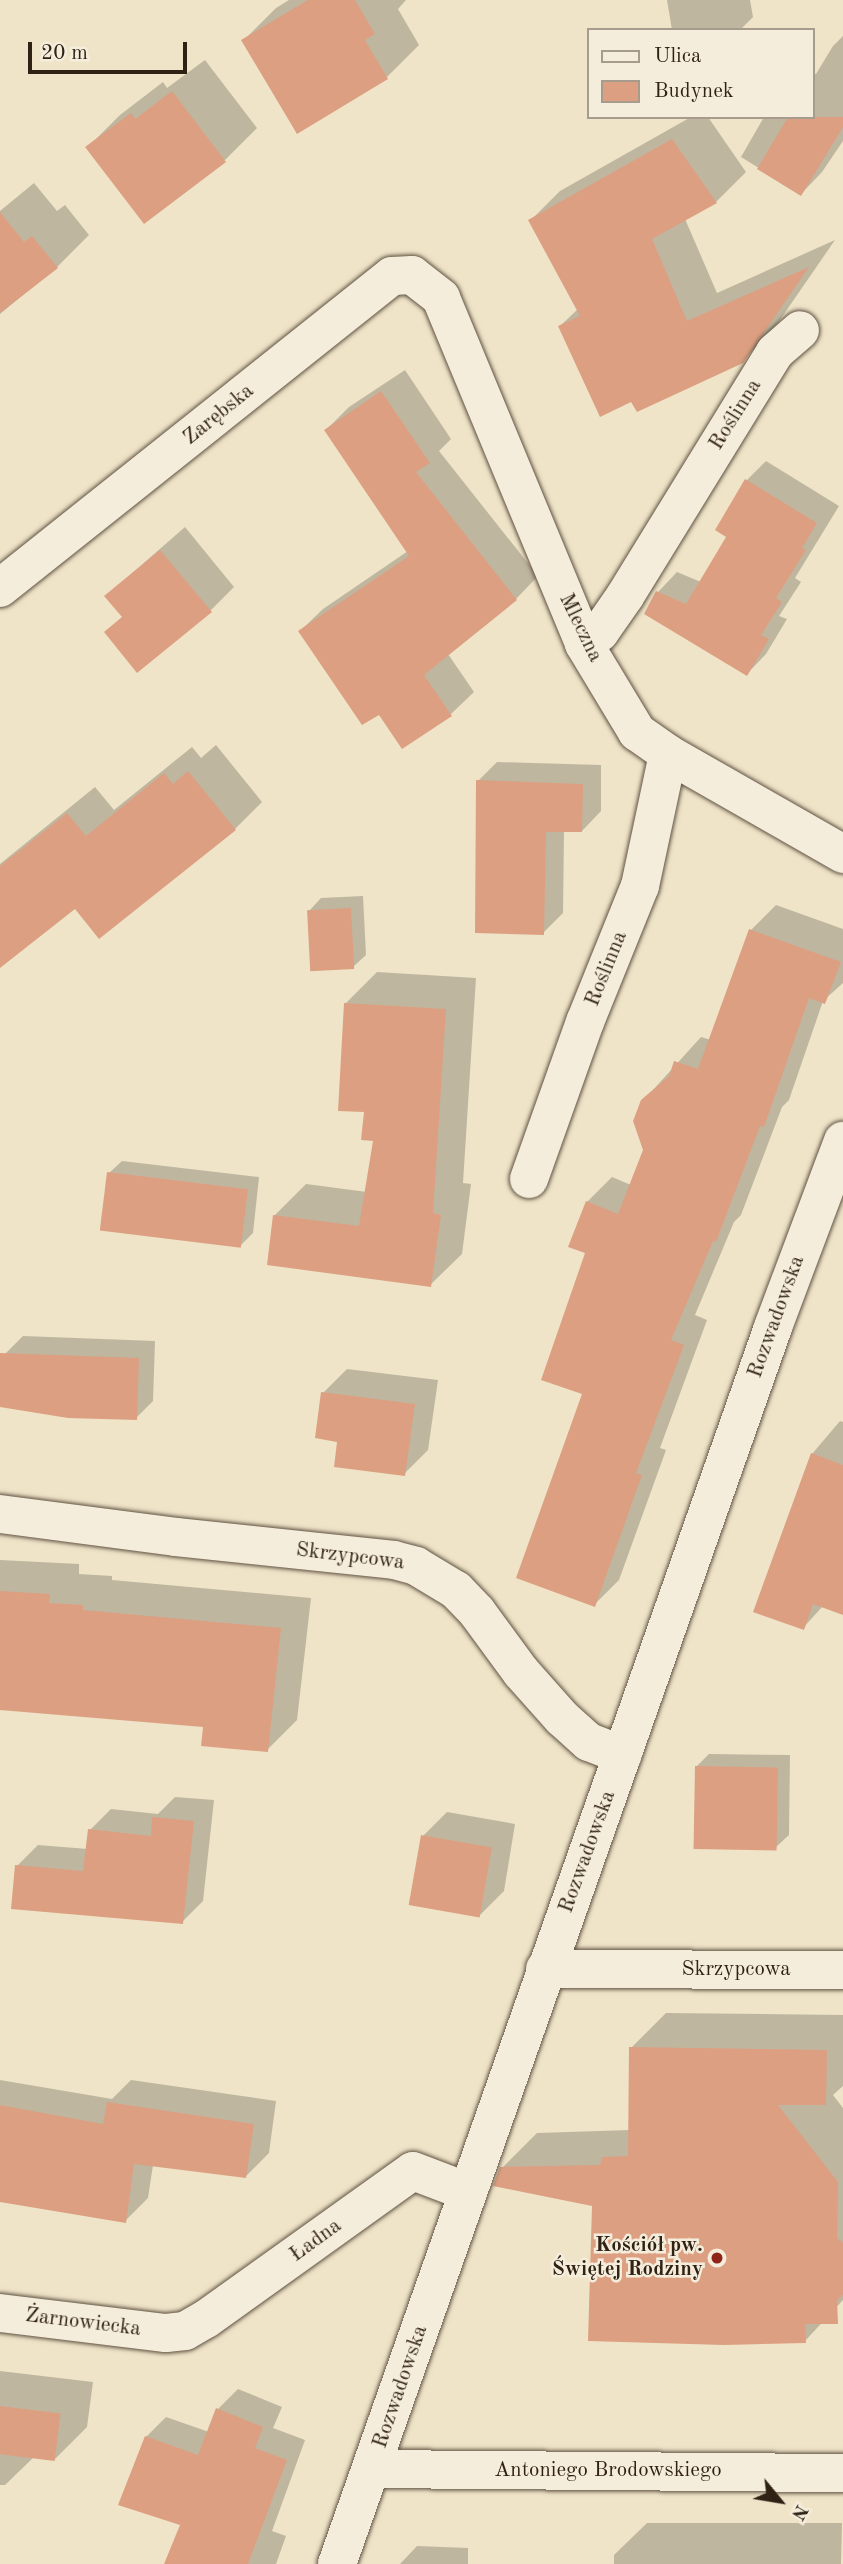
<!DOCTYPE html>
<html>
<head>
<meta charset="utf-8">
<style>
	body { margin:0 }
	#map { position:relative; width:843px; height:2564px; overflow:hidden; background:#efe4c8; font-family:"Old Standard TT",serif }
	div>[style] { position:absolute }
	.shadow>* { inset:0; background:#0003 }
	.building>* { inset:0; background:#dd9f81; transform-origin:0 0 }
	.roads { filter:drop-shadow(0 0 2px #605242) drop-shadow(0 0 2px #605242) }
	.minor>* { height:38px; margin:-19px; padding:0 19px; transform-origin:19px; border-radius:19px; background:#f5eddb }
	.dots>* { width:19px; height:19px; translate:-50% -50%; box-sizing:border-box; border:4px solid #f5eddb; border-radius:50% }
	span { translate:-50% -50%; white-space:nowrap; text-align:center; line-height:1.15; -webkit-text-stroke:5px #f5eddb; paint-order:stroke }
	.street-label { font-size:21px; color:#302115 }
	.poi-label { font-size:21px; color:#302115; font-weight:700 }
	.right { translate:-100% -50%; text-align:right }
	.legend { position:absolute; left:587px; top:28px; width:228px; height:91px; box-sizing:border-box; background:#f5eddb; border:2px solid #a69b8c; margin:0; padding:9px 12px; list-style:none; font-size:21px; color:#302115 }
	.legend li { display:flex; align-items:center; gap:14px; height:35px }
	.legend b { width:35px; border:2px solid #a69b8c }
	.north { position:absolute; left:745px; top:2466px; width:70px; height:70px; -webkit-text-stroke:5px #f5eddb; paint-order:stroke; rotate:120deg; font-size:19px; font-weight:700; line-height:28px; text-align:center; color:#302115 }
	.north::after { content:''; display:block; margin:auto; width:24px; height:32px; background:#302115; clip-path:polygon(50% 0,100% 100%,50% 72%,0 100%) }
	.scale { position:absolute; left:28px; top:42px; width:159px; height:32px; box-sizing:border-box; border:4px solid #302115; border-top:0; padding-left:9px; font-size:21px; line-height:24px; white-space:nowrap; color:#302115; -webkit-text-stroke:5px #f5eddb; paint-order:stroke }
</style>
</head>
<body>
<div id="map">
	<div class="shadow">
		<div style="clip-path:polygon(289px 0,406px 0,398px 9px,419px 45px,387px 77px,244px 40px,276px 8px)"></div>
		<div style="clip-path:polygon(667px 0,750px 0,753px 17px,740px 30px,672px 30px)"></div>
		<div style="clip-path:polygon(843px 36px,843px 141px,822px 172px,801px 194px,741px 157px,764px 117px,813px 117px,813px 73px,816px 74px,833px 46px)"></div>
		<div style="clip-path:polygon(205px 60px,257px 128px,225px 160px,88px 147px,120px 115px,163px 82px,167px 88px)"></div>
		<div style="clip-path:polygon(691px 117px,708px 117px,746px 172px,716px 202px,685px 219px,717px 293px,835px 240px,773px 330px,742px 361px,632px 399px,560px 326px,578px 309px,530px 221px,560px 191px)"></div>
		<div style="clip-path:polygon(34px 183px,57px 211px,65px 205px,89px 235px,57px 267px,0 314px,0 211px)"></div>
		<div style="clip-path:polygon(405px 370px,451px 439px,439px 451px,538px 576px,516px 599px,448px 654px,474px 692px,451px 714px,402px 747px,379px 712px,300px 631px,323px 609px,408px 551px,326px 430px,349px 407px)"></div>
		<div style="clip-path:polygon(766px 461px,839px 506px,795px 578px,801px 582px,779px 616px,787px 619px,766px 654px,747px 674px,658px 592px,677px 572px,701px 582px,728px 536px,747px 480px)"></div>
		<div style="clip-path:polygon(185px 527px,234px 587px,210px 611px,124px 616px,106px 596px)"></div>
		<div style="clip-path:polygon(216px 745px,262px 802px,235px 829px,75px 907px,0 965px,0 864px,95px 787px,114px 810px,192px 747px,201px 758px)"></div>
		<div style="clip-path:polygon(497px 762px,601px 765px,601px 811px,582px 831px,564px 830px,563px 913px,543px 933px,478px 781px)"></div>
		<div style="clip-path:polygon(363px 896px,366px 955px,353px 967px,309px 911px,321px 898px)"></div>
		<div style="clip-path:polygon(776px 905px,843px 929px,843px 983px,823px 1001px,789px 1100px,782px 1107px,741px 1215px,734px 1222px,695px 1315px,707px 1320px,660px 1448px,666px 1450px,619px 1580px,594px 1605px,584px 1393px,587px 1202px,612px 1177px,631px 1185px,644px 1150px,643px 1101px,701px 1037px,711px 1040px,751px 930px)"></div>
		<div style="clip-path:polygon(377px 972px,476px 978px,463px 1183px,471px 1184px,462px 1254px,430px 1285px,274px 1216px,306px 1184px,367px 1192px,375px 1139px,366px 1111px,346px 1003px)"></div>
		<div style="clip-path:polygon(122px 1161px,259px 1177px,253px 1233px,240px 1246px,109px 1173px)"></div>
		<div style="clip-path:polygon(23px 1336px,155px 1341px,153px 1401px,136px 1418px,0 1405px,0 1370px,6px 1353px)"></div>
		<div style="clip-path:polygon(347px 1369px,438px 1380px,428px 1450px,404px 1474px,323px 1393px)"></div>
		<div style="clip-path:polygon(840px 1421px,843px 1422px,843px 1611px,823px 1606px,803px 1628px,812px 1454px)"></div>
		<div style="clip-path:polygon(0 1560px,79px 1564px,79px 1574px,112px 1576px,112px 1580px,311px 1598px,297px 1720px,267px 1750px,205px 1725px,0 1708px)"></div>
		<div style="clip-path:polygon(709px 1754px,790px 1755px,789px 1835px,776px 1847px,697px 1766px)"></div>
		<div style="clip-path:polygon(175px 1797px,214px 1800px,203px 1901px,182px 1922px,17px 1866px,38px 1845px,88px 1849px,90px 1830px,111px 1809px,158px 1814px)"></div>
		<div style="clip-path:polygon(447px 1812px,515px 1824px,504px 1891px,480px 1915px,423px 1836px)"></div>
		<div style="clip-path:polygon(666px 2013px,843px 2015px,843px 2086px,833px 2095px,843px 2108px,843px 2300px,805px 2341px,594px 2205px,502px 2168px,537px 2133px,630px 2130px,631px 2048px)"></div>
		<div style="clip-path:polygon(0 2080px,112px 2099px,131px 2080px,276px 2101px,269px 2153px,246px 2176px,153px 2165px,148px 2198px,125px 2221px,0 2200px)"></div>
		<div style="clip-path:polygon(0 2371px,93px 2382px,87px 2427px,55px 2459px,34px 2457px,5px 2485px,0 2485px)"></div>
		<div style="clip-path:polygon(238px 2389px,282px 2407px,273px 2428px,305px 2440px,272px 2531px,286px 2536px,276px 2564px,178px 2564px,182px 2524px,146px 2437px,166px 2417px,209px 2432px,218px 2409px)"></div>
		<div style="clip-path:polygon(647px 2523px,842px 2523px,841px 2564px,614px 2564px,614px 2555px)"></div>
		<div style="clip-path:polygon(417px 2546px,468px 2548px,468px 2564px,400px 2564px)"></div>
	</div>
	<div class="building">
		<div style="clip-path:polygon(308px 0,355px 0,375px 34px,365px 40px,388px 79px,297px 134px,241px 40px)"></div>
		<div style="clip-path:polygon(172px 91px,226px 162px,144px 224px,85px 147px,131px 113px,135px 119px)"></div>
		<div style="clip-path:polygon(788px 117px,843px 117px,843px 127px,801px 196px,757px 169px)"></div>
		<div style="clip-path:polygon(672px 139px,717px 203px,652px 239px,687px 321px,809px 267px,743px 363px,637px 412px,631px 402px,600px 417px,558px 326px,580px 316px,528px 220px)"></div>
		<div style="clip-path:polygon(0 212px,24px 242px,32px 236px,58px 268px,0 313px)"></div>
		<div style="clip-path:polygon(381px 391px,430px 463px,416px 472px,517px 600px,424px 675px,452px 716px,402px 749px,379px 715px,362px 725px,298px 631px,409px 556px,324px 430px)"></div>
		<div style="clip-path:polygon(745px 479px,817px 523px,802px 548px,806px 550px,776px 598px,782px 602px,761px 635px,769px 639px,747px 676px,644px 614px,656px 591px,686px 604px,726px 537px,715px 530px)"></div>
		<div style="clip-path:polygon(160px 550px,212px 612px,137px 673px,104px 632px,122px 617px,104px 596px)"></div>
		<div style="clip-path:polygon(188px 771px,236px 830px,99px 939px,75px 909px,0 968px,0 866px,67px 813px,86px 836px,164px 773px,173px 784px)"></div>
		<div style="clip-path:polygon(476px 780px,583px 784px,582px 832px,546px 832px,544px 935px,475px 933px)"></div>
		<div style="left:351px;top:908px;width:61px;height:44px;rotate:87deg"></div>
		<div style="clip-path:polygon(749px 929px,841px 962px,825px 1004px,809px 998px,764px 1127px,760px 1126px,716px 1242px,713px 1241px,671px 1340px,684px 1345px,636px 1473px,642px 1475px,595px 1607px,516px 1578px,582px 1394px,541px 1380px,585px 1253px,568px 1247px,586px 1201px,618px 1214px,643px 1150px,633px 1121px,641px 1100px,669px 1076px,674px 1061px,698px 1069px)"></div>
		<div style="clip-path:polygon(344px 1003px,446px 1009px,433px 1213px,441px 1215px,431px 1287px,267px 1265px,273px 1215px,359px 1226px,373px 1141px,361px 1140px,364px 1112px,338px 1111px)"></div>
		<div style="left:107px;top:1172px;width:142px;height:59px;rotate:7deg"></div>
		<div style="clip-path:polygon(0 1353px,139px 1358px,137px 1420px,68px 1418px,0 1407px)"></div>
		<div style="clip-path:polygon(321px 1392px,415px 1404px,405px 1476px,334px 1467px,337px 1442px,315px 1438px)"></div>
		<div style="clip-path:polygon(811px 1453px,843px 1465px,843px 1615px,813px 1604px,804px 1630px,753px 1612px)"></div>
		<div style="clip-path:polygon(0 1591px,50px 1594px,49px 1603px,83px 1605px,83px 1610px,281px 1628px,268px 1752px,201px 1746px,203px 1727px,0 1710px)"></div>
		<div style="left:695px;top:1766px;width:83px;height:83px;rotate:1deg"></div>
		<div style="clip-path:polygon(152px 1817px,194px 1821px,183px 1924px,11px 1909px,15px 1865px,83px 1871px,88px 1829px,151px 1836px)"></div>
		<div style="left:421px;top:1835px;width:72px;height:71px;rotate:10deg"></div>
		<div style="clip-path:polygon(629px 2047px,827px 2050px,826px 2105px,778px 2105px,838px 2182px,837px 2238px,843px 2243px,843px 2295px,837px 2300px,838px 2324px,805px 2324px,806px 2343px,724px 2345px,588px 2341px,592px 2206px,493px 2186px,500px 2167px,600px 2165px,602px 2157px,628px 2156px)"></div>
		<div style="clip-path:polygon(107px 2102px,254px 2124px,246px 2178px,134px 2164px,126px 2223px,0 2202px,0 2105px,103px 2124px)"></div>
		<div style="left:0;top:2406px;width:61px;height:48px;rotate:7deg"></div>
		<div style="clip-path:polygon(216px 2408px,263px 2427px,255px 2448px,287px 2460px,248px 2564px,164px 2564px,180px 2525px,118px 2505px,145px 2436px,198px 2455px)"></div>
	</div>
	<div class="roads">
		<div class="minor">
			<div style="left:0;top:588px;width:501px;rotate:-38.52deg"></div>
			<div style="left:392px;top:276px;width:20px;rotate:-3deg"></div>
			<div style="left:412px;top:275px;width:37px;rotate:38deg"></div>
			<div style="left:441px;top:298px;width:374px;rotate:67.5deg"></div>
			<div style="left:584px;top:644px;width:103px;rotate:58.9deg"></div>
			<div style="left:637px;top:732px;width:38px;rotate:35deg"></div>
			<div style="left:668px;top:754px;width:202px;rotate:29.7deg"></div>
			<div style="left:584px;top:644px;width:20px;rotate:-37deg"></div>
			<div style="left:600px;top:632px;width:44px;rotate:-55.2deg"></div>
			<div style="left:625px;top:596px;width:286px;rotate:-58.4deg"></div>
			<div style="left:775px;top:352px;width:33px;rotate:-41deg"></div>
			<div style="left:529px;top:1179px;width:167px;rotate:-70.4deg"></div>
			<div style="left:585px;top:1022px;width:147px;rotate:-68deg"></div>
			<div style="left:640px;top:886px;width:135px;rotate:-78deg"></div>
			<div style="left:0;top:1514px;width:177px;rotate:7.4deg"></div>
			<div style="left:176px;top:1537px;width:219px;rotate:6deg"></div>
			<div style="left:394px;top:1560px;width:23px;rotate:15deg"></div>
			<div style="left:416px;top:1566px;width:47px;rotate:31deg"></div>
			<div style="left:456px;top:1590px;width:30px;rotate:46deg"></div>
			<div style="left:477px;top:1612px;width:74px;rotate:53.7deg"></div>
			<div style="left:521px;top:1672px;width:62px;rotate:48.3deg"></div>
			<div style="left:562px;top:1718px;width:36px;rotate:42deg"></div>
			<div style="left:589px;top:1742px;width:36px;rotate:21deg"></div>
			<div style="left:545px;top:1969px;width:298px;rotate:0.2deg"></div>
			<div style="left:0;top:2313px;width:167px;rotate:6.9deg"></div>
			<div style="left:166px;top:2333px;width:19px;rotate:-6deg"></div>
			<div style="left:185px;top:2331px;width:24px;rotate:-30deg"></div>
			<div style="left:206px;top:2319px;width:254px;rotate:-35.6deg"></div>
			<div style="left:413px;top:2171px;width:59px;rotate:20.9deg"></div>
			<div style="left:373px;top:2469px;width:470px;rotate:0.5deg"></div>
			<div style="left:337px;top:2564px;width:1312px;rotate:-70.58deg"></div>
			<div style="left:773px;top:1327px;width:199px;rotate:-69.4deg"></div>
		</div>
	</div>
	<div class="dots">
		<div style="left:717px;top:2258px;background:#8f2418"></div>
	</div>
	<div class="street-label">
		<span style="left:219px;top:415px;rotate:-39deg">Zarębska</span>
		<span style="left:736px;top:415px;rotate:-58deg">Roślinna</span>
		<span style="left:580px;top:628px;rotate:64deg">Mleczna</span>
		<span style="left:607px;top:969px;rotate:-68deg">Roślinna</span>
		<span style="left:777px;top:1317px;rotate:-70deg">Rozwadowska</span>
		<span style="left:350px;top:1557px;rotate:7deg">Skrzypcowa</span>
		<span style="left:588px;top:1852px;rotate:-70deg">Rozwadowska</span>
		<span style="left:736px;top:1970px">Skrzypcowa</span>
		<span style="left:316px;top:2241px;rotate:-36deg">Ładna</span>
		<span style="left:83px;top:2323px;rotate:7deg">Żarnowiecka</span>
		<span style="left:401px;top:2387px;rotate:-71deg">Rozwadowska</span>
		<span style="left:608px;top:2471px">Antoniego Brodowskiego</span>
	</div>
	<div class="poi-label">
		<span class="right" style="left:703px;top:2258px">Kościół pw.<br>Świętej Rodziny</span>
	</div>
	<ul class="legend">
	<li><b style="height:9px;background:#f5eddb"></b>Ulica</li>
	<li><b style="height:19px;background:#dd9f81"></b>Budynek</li>
	</ul>
	<div class="north">N</div>
	<div class="scale">20 m</div>
</div>
</body>
</html>
